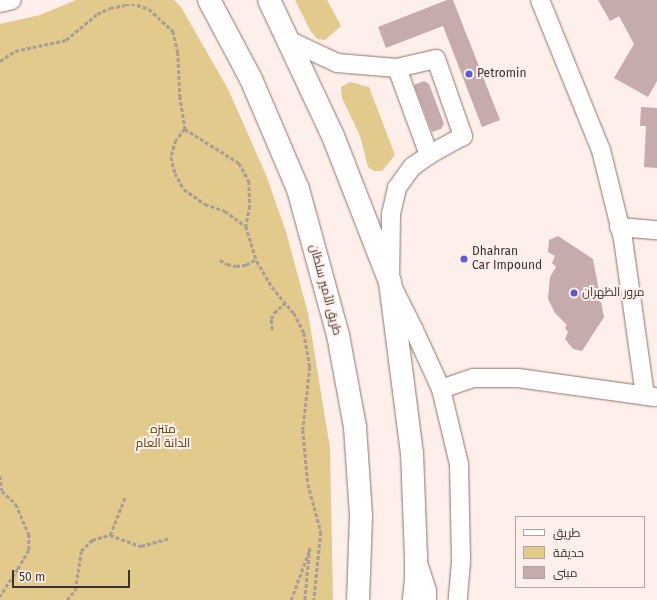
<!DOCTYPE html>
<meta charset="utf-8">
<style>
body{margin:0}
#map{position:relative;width:657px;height:600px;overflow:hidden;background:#ffefea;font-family:"Fira Sans",Cairo,sans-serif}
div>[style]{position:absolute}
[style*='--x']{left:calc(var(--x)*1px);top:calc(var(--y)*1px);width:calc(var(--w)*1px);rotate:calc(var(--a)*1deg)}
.green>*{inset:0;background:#e2c98c}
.building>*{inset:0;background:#c5abac}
.path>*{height:2.5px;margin-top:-1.25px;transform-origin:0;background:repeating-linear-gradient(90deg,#aa9d98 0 4px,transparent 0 6px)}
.roads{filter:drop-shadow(0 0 1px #8b746d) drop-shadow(0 0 1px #8b746d)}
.minor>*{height:18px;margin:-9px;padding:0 9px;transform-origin:9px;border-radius:9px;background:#fff}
.major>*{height:22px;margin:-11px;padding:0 11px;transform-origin:11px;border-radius:11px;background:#fff}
.dots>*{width:11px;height:11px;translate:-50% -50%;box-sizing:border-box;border:2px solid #ffefea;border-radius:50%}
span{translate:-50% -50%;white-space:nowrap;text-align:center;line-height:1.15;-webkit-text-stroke:4px #ffefea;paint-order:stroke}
.poi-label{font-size:12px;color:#3b322e}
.left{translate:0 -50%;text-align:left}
.street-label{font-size:12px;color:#3b322e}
.park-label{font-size:12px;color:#493700}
.legend{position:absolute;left:515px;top:516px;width:130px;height:72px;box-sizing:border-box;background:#ffefea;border:1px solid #b1a39f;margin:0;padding:5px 7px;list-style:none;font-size:12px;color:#3b322e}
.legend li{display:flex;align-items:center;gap:8px;height:20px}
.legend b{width:20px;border:1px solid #b1a39f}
.scale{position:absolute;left:12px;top:570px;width:118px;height:18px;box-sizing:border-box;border:2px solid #3b322e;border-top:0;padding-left:5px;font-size:12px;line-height:14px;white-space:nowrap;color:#3b322e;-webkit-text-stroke:3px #ffefea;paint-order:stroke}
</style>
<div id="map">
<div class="green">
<i style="clip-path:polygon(76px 0,174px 0,181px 7px,228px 89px,266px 175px,286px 232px,308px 313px,330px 448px,333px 600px,0 600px,0 24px,40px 15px)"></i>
<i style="clip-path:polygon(295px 0,327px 0,341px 26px,325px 40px,317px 39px,310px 30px)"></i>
<i style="clip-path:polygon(350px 82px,369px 87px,395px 155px,382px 171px,374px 171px,368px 167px,360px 136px,342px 98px,341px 87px)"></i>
</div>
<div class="building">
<i style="clip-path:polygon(447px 0,453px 0,500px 120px,482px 127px,443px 26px,386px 48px,378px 27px)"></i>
<i style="clip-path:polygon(598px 0,657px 0,657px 81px,648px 97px,614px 78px,634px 44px,619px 16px,610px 21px)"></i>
<i style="clip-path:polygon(424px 81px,429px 84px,444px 124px,441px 129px,432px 132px,414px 85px)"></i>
<i style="clip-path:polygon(641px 107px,657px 108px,657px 168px,644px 167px,646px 126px,640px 126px)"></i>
<i style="clip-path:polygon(558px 236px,593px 259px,604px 317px,582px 351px,573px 349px,565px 339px,568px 332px,565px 328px,567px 325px,555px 313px,548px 299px,550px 277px,556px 267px,552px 263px,555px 256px,548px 252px,549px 240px)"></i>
</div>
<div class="path">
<i style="--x:0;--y:61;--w:18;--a:-34"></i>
<i style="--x:15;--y:51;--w:52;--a:-12.2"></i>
<i style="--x:66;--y:40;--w:40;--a:-40"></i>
<i style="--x:97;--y:14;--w:14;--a:-25"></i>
<i style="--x:110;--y:8;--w:15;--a:-11"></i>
<i style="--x:125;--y:5;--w:12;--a:0"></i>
<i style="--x:137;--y:5;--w:13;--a:18"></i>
<i style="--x:149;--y:9;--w:33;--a:43"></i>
<i style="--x:173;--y:31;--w:22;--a:77"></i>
<i style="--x:178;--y:52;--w:44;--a:87.4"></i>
<i style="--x:180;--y:96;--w:33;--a:81"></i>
<i style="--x:185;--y:129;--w:64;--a:32.2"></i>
<i style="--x:239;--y:163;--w:21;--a:61"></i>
<i style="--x:249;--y:181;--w:25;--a:88"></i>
<i style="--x:250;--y:206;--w:20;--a:101"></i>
<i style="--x:246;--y:226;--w:37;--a:73"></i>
<i style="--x:257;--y:261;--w:30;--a:60"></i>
<i style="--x:272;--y:287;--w:34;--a:50"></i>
<i style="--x:294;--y:313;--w:22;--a:63"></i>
<i style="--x:304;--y:333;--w:35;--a:80"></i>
<i style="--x:310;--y:367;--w:63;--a:96.3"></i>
<i style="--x:303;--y:430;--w:54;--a:84.7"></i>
<i style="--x:308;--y:484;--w:50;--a:74.8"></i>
<i style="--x:321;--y:532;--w:68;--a:95.9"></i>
<i style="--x:185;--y:129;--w:14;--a:129"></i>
<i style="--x:176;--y:140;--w:18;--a:106"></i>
<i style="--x:171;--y:157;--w:16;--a:76"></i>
<i style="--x:175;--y:173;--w:18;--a:61"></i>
<i style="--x:184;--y:189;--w:26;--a:36"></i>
<i style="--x:205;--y:204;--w:21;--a:19"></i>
<i style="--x:225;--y:211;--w:26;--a:36"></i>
<i style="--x:220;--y:260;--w:8;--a:30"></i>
<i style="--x:227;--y:264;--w:9;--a:13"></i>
<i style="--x:236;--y:266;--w:10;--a:-6"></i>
<i style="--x:246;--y:265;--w:12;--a:-31"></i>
<i style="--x:272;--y:330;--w:11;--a:-95"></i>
<i style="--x:271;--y:319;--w:7;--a:-63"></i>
<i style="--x:274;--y:313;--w:15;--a:-42"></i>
<i style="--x:0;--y:476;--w:15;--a:82"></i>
<i style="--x:2;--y:491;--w:19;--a:43"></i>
<i style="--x:16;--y:504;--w:33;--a:67"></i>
<i style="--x:29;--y:534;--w:16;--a:90"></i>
<i style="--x:29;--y:550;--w:22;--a:120"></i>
<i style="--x:18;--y:569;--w:33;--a:123"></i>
<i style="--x:110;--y:535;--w:41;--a:-68.5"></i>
<i style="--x:67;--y:600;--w:13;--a:-51"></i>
<i style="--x:75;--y:590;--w:39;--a:-81"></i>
<i style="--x:81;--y:551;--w:16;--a:-45"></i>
<i style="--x:92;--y:540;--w:19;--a:-16"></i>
<i style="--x:110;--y:535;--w:33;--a:20"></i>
<i style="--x:141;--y:546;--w:30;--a:-15"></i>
<i style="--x:291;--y:600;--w:55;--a:-69.9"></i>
<i style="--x:310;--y:548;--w:52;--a:95.5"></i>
</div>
<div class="roads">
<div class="minor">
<i style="--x:540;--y:0;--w:162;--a:67.9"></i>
<i style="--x:601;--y:150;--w:92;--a:76.1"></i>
<i style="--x:623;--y:239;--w:158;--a:82"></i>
<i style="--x:0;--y:3;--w:12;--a:-14"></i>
<i style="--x:288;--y:40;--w:54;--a:25.1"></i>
<i style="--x:337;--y:63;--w:60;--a:4.8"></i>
<i style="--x:397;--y:68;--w:93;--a:69.8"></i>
<i style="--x:429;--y:155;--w:21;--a:145"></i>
<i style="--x:412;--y:167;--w:26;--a:126"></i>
<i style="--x:397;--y:188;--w:27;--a:103"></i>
<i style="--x:391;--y:214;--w:68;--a:90.8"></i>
<i style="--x:390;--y:282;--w:54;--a:63.4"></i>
<i style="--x:414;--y:330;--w:65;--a:65.4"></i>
<i style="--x:441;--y:389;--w:77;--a:76.5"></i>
<i style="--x:459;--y:464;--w:98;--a:88.8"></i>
<i style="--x:461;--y:562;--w:38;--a:95"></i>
<i style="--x:397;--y:68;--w:40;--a:-13"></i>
<i style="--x:436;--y:59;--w:82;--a:70.7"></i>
<i style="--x:463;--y:136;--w:39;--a:151"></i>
<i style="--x:619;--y:227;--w:38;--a:5"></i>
<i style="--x:441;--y:389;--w:34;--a:-19"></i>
<i style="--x:473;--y:378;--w:45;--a:0"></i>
<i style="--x:518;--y:378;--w:138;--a:7.9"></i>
<i style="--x:419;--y:566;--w:26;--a:72"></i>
<i style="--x:427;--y:591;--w:9;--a:90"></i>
</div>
<div class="major">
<i style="--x:209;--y:0;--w:89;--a:62"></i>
<i style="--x:251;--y:79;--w:120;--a:66.9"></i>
<i style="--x:298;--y:189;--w:151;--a:74.7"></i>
<i style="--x:338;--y:335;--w:94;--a:79.5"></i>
<i style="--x:355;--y:427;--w:89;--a:86.1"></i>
<i style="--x:361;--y:516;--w:84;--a:92"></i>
<i style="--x:269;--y:0;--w:150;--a:64.8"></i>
<i style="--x:333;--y:136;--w:157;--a:68.7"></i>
<i style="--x:390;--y:282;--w:172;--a:82.7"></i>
<i style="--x:412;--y:453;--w:102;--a:87.8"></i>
<i style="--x:416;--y:555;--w:25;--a:90"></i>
<i style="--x:416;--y:580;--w:20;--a:96"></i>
</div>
</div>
<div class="dots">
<i style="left:469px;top:74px;background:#5a5ad2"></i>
<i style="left:464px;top:259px;background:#5a5ad2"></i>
<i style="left:574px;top:293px;background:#5a5ad2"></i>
</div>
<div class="poi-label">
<span class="left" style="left:477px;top:74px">Petromin</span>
<span class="left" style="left:472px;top:259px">Dhahran<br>Car Impound</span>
<span class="left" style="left:582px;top:293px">مرور الظهران</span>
</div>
<div class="street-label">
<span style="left:325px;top:290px;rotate:75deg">طريق الأمير سلطان</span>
</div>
<div class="park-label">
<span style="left:163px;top:437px">متنزه<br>الدانة العام</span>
</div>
<ul class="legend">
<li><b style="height:5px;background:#fff"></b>طريق</li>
<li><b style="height:11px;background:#e2c98c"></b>حديقة</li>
<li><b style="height:11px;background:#c5abac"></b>مبنى</li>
</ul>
<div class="scale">50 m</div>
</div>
